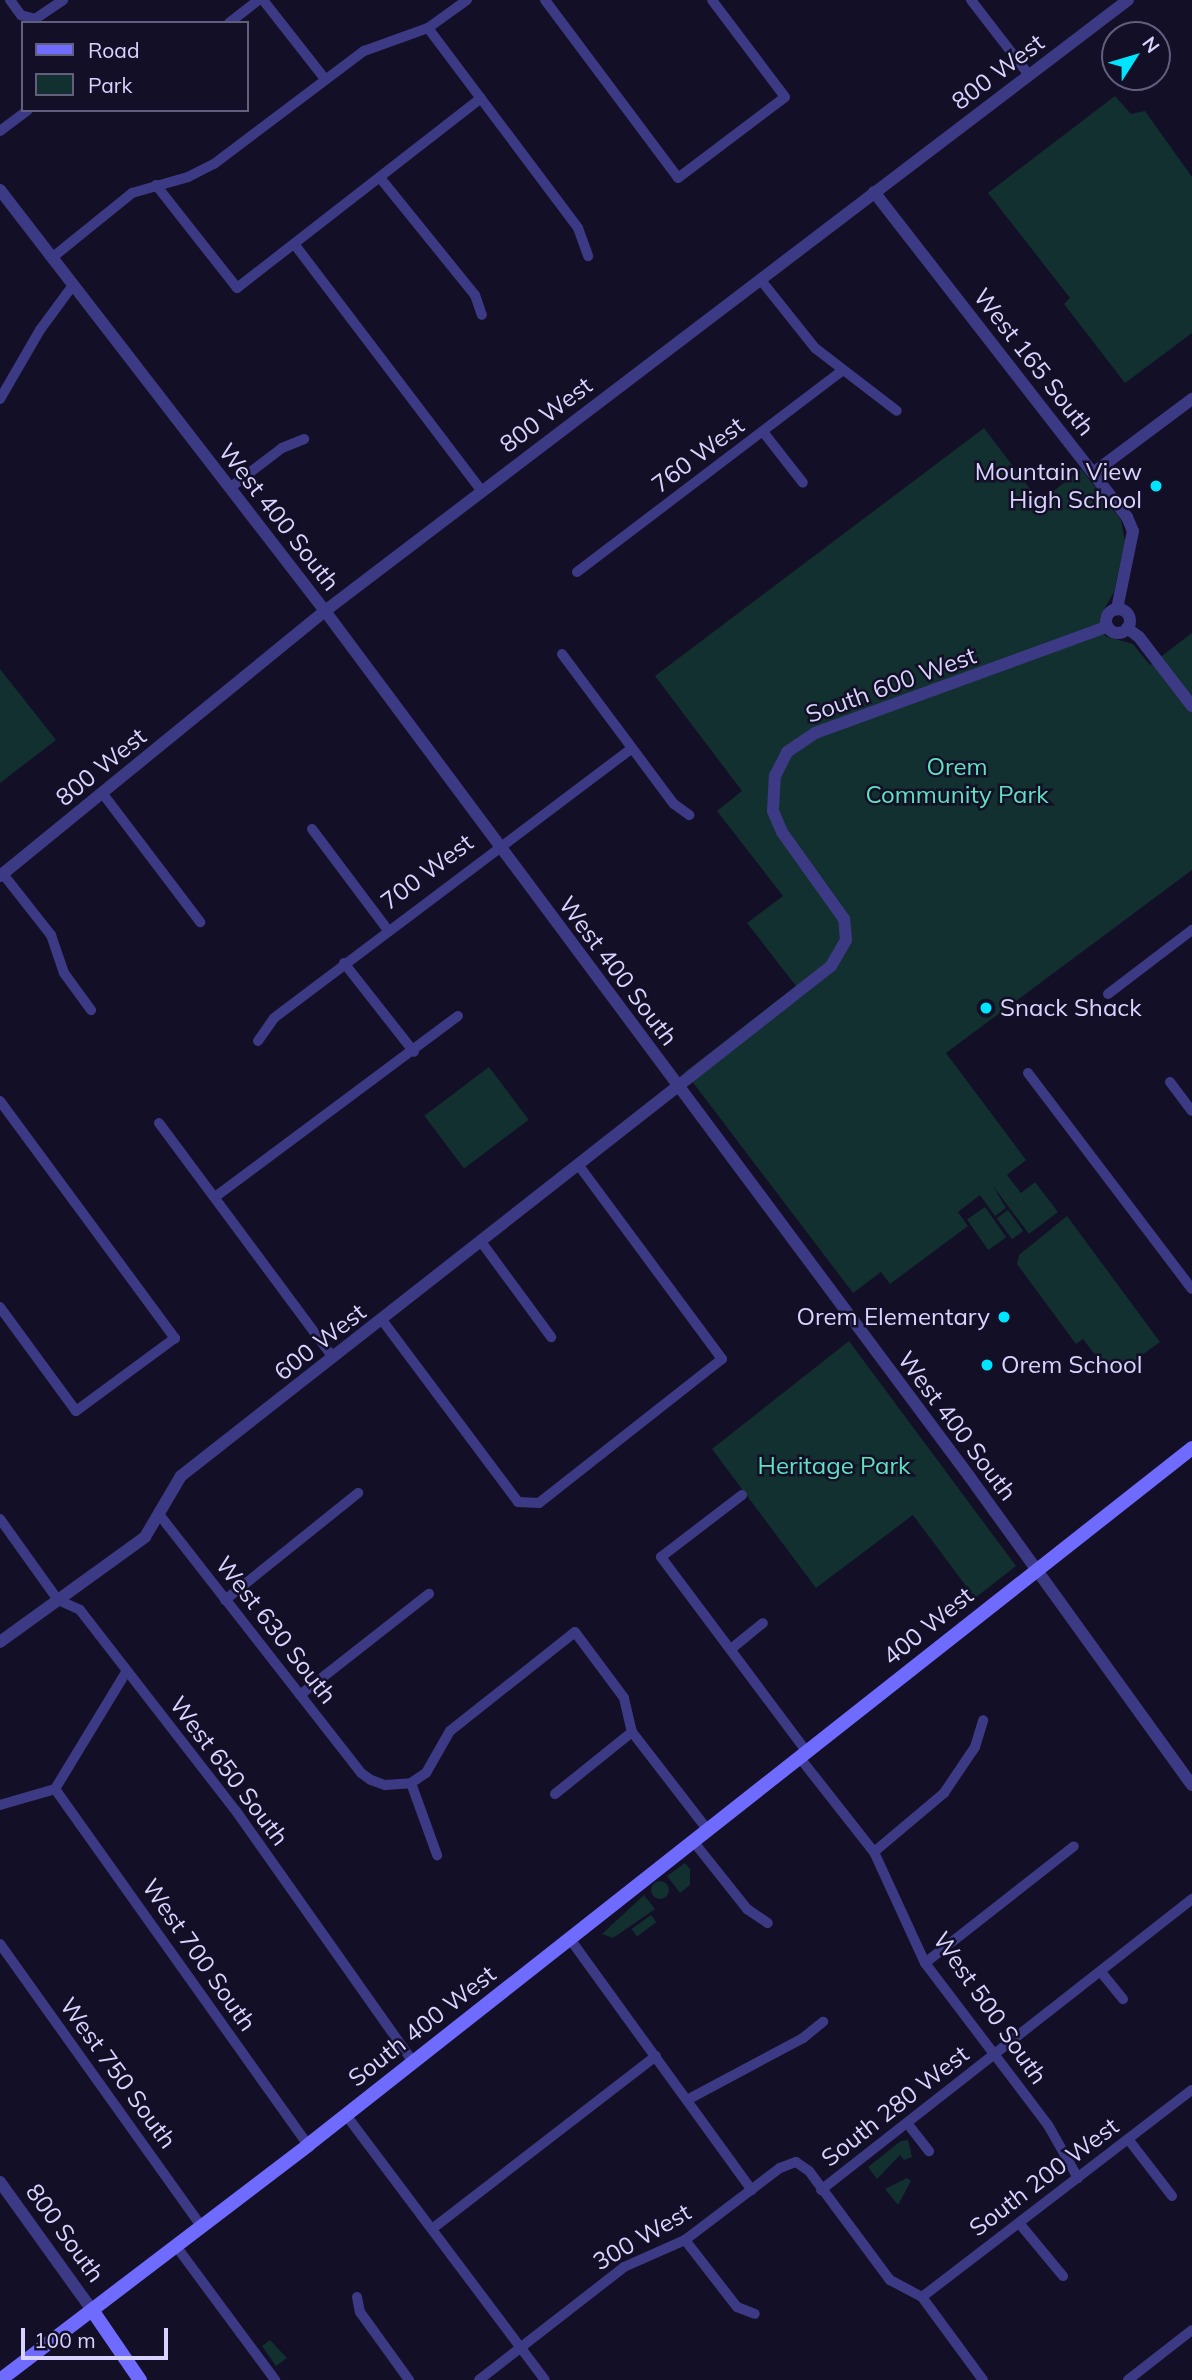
<!DOCTYPE html>
<style>
body{margin:0}
#map{position:relative;width:1192px;height:2380px;overflow:hidden;background:#130f26;font-family:Mulish,sans-serif}
div>[style]{position:absolute}
[style*='--x']{left:calc(var(--x)*1px);top:calc(var(--y)*1px);width:calc(var(--w)*1px);rotate:calc(var(--a)*1deg)}
.green>*{inset:0;background:#12302f;transform-origin:0 0}
.round{border-radius:50%}
.minor>*{height:10px;margin:-5px;padding:0 5px;transform-origin:5px;border-radius:5px;background:#3d3a85}
.tertiary>*{height:12px;margin:-6px;padding:0 6px;transform-origin:6px;border-radius:6px;background:#3d3a85}
.tertiary>.ring{margin:-6px;padding:0;box-sizing:content-box;background:none;border:12px solid #3d3a85;border-radius:50%}
.secondary>*{height:14px;margin:-7px;padding:0 7px;transform-origin:7px;border-radius:7px;background:#6f6bff}
.dots>*{width:19px;height:19px;translate:-50% -50%;box-sizing:border-box;border:4px solid #130f26;border-radius:50%}
span{translate:-50% -50%;white-space:nowrap;text-align:center;line-height:1.15;-webkit-text-stroke:5px #130f26;paint-order:stroke}
.street-label{font-size:24px;color:#d9d4ff}
.poi-label{font-size:24px;color:#d9d4ff}
.right{translate:-100% -50%;text-align:right}
.left{translate:0 -50%;text-align:left}
.park-label{font-size:24px;color:#5fe0c0}
.legend{position:absolute;left:21px;top:21px;width:228px;height:91px;box-sizing:border-box;background:#130f26;border:2px solid #625e7d;margin:0;padding:9px 12px;list-style:none;font-size:21px;color:#d9d4ff}
.legend li{display:flex;align-items:center;gap:14px;height:35px}
.legend b{width:35px;border:2px solid #625e7d}
.north{position:absolute;left:1101px;top:21px;width:70px;height:70px;box-sizing:border-box;background:#130f26;border:2px solid #625e7d;border-radius:50%;rotate:53deg;font-size:19px;font-weight:700;line-height:28px;text-align:center;color:#d9d4ff}
.north::after{content:'';display:block;margin:auto;width:24px;height:32px;background:#00e5ff;clip-path:polygon(50% 0,100% 100%,50% 72%,0 100%)}
.scale{position:absolute;left:21px;top:2328px;width:147px;height:32px;box-sizing:border-box;border:4px solid #d9d4ff;border-top:0;padding-left:9px;font-size:21px;line-height:24px;white-space:nowrap;color:#d9d4ff;-webkit-text-stroke:5px #130f26;paint-order:stroke}
</style>
<div id="map">
<div class="green">
<i style="clip-path:polygon(1115px 96px,1131px 114px,1145px 111px,1192px 177px,1192px 333px,1125px 383px,1064px 304px,1070px 298px,988px 193px)"></i>
<i style="clip-path:polygon(984px 428px,1040px 502px,1081px 469px,1121px 520px,1125px 541px,1114px 592px,1100px 617px,1105px 636px,1133px 644px,1150px 665px,1192px 633px,1192px 870px,946px 1053px,1026px 1160px,1007px 1175px,1021px 1193px,1035px 1182px,1058px 1212px,1029px 1234px,993px 1186px,1006px 1208px,995px 1216px,980px 1195px,958px 1212px,968px 1226px,890px 1284px,881px 1272px,853px 1293px,685px 1072px,796px 986px,747px 923px,783px 896px,717px 811px,742px 791px,655px 676px)"></i>
<i style="clip-path:polygon(0 669px,56px 740px,0 783px)"></i>
<i style="left:489px;top:1067px;width:66px;height:81px;rotate:53deg"></i>
<i style="left:985px;top:1207px;width:37px;height:22px;rotate:55deg"></i>
<i style="left:1008px;top:1210px;width:26px;height:14px;rotate:54deg"></i>
<i style="clip-path:polygon(1067px 1216px,1160px 1342px,1116px 1374px,1108px 1372px,1083px 1339px,1076px 1344px,1017px 1264px,1019px 1255px)"></i>
<i style="clip-path:polygon(849px 1341px,1016px 1566px,975px 1598px,913px 1515px,816px 1588px,712px 1449px)"></i>
<i style="clip-path:polygon(685px 1863px,690px 1869px,690px 1885px,680px 1893px,667px 1876px)"></i>
<i class="round" style="left:651px;top:1881px;width:18px;height:18px"></i>
<i style="clip-path:polygon(644px 1895px,655px 1909px,613px 1938px,602px 1934px)"></i>
<i style="left:651px;top:1915px;width:9px;height:24px;rotate:54deg"></i>
<i style="clip-path:polygon(908px 2140px,912px 2157px,904px 2160px,900px 2155px,877px 2179px,868px 2167px,901px 2141px)"></i>
<i style="clip-path:polygon(907px 2178px,911px 2181px,898px 2205px,885px 2189px)"></i>
<i style="clip-path:polygon(270px 2340px,287px 2358px,276px 2366px,262px 2346px)"></i>
</div>
<div class="minor">
<i style="--x:10;--y:0;--w:19;--a:54"></i>
<i style="--x:21;--y:15;--w:15;--a:16"></i>
<i style="--x:35;--y:19;--w:34;--a:-34"></i>
<i style="--x:263;--y:0;--w:100;--a:51.9"></i>
<i style="--x:545;--y:0;--w:222;--a:53.2"></i>
<i style="--x:678;--y:178;--w:134;--a:-37.1"></i>
<i style="--x:785;--y:97;--w:121;--a:-127"></i>
<i style="--x:971;--y:0;--w:95;--a:52.3"></i>
<i style="--x:229;--y:23;--w:37;--a:-38"></i>
<i style="--x:428;--y:28;--w:250;--a:53.1"></i>
<i style="--x:578;--y:228;--w:30;--a:70"></i>
<i style="--x:0;--y:131;--w:35;--a:-37"></i>
<i style="--x:381;--y:179;--w:149;--a:51"></i>
<i style="--x:475;--y:295;--w:21;--a:71"></i>
<i style="--x:156;--y:185;--w:131;--a:51.8"></i>
<i style="--x:237;--y:288;--w:309;--a:-37.9"></i>
<i style="--x:295;--y:245;--w:309;--a:52.8"></i>
<i style="--x:53;--y:257;--w:102;--a:-39"></i>
<i style="--x:132;--y:193;--w:58;--a:-15.9"></i>
<i style="--x:188;--y:177;--w:29;--a:-27"></i>
<i style="--x:214;--y:164;--w:188;--a:-37"></i>
<i style="--x:364;--y:51;--w:68;--a:-19.8"></i>
<i style="--x:428;--y:28;--w:48;--a:-35.7"></i>
<i style="--x:760;--y:279;--w:88;--a:51.4"></i>
<i style="--x:815;--y:348;--w:103;--a:37.5"></i>
<i style="--x:0;--y:399;--w:80;--a:-59.9"></i>
<i style="--x:40;--y:330;--w:56;--a:-53.7"></i>
<i style="--x:764;--y:433;--w:63;--a:52"></i>
<i style="--x:231;--y:487;--w:64;--a:-37.4"></i>
<i style="--x:282;--y:448;--w:24;--a:-22"></i>
<i style="--x:577;--y:572;--w:334;--a:-37.2"></i>
<i style="--x:562;--y:654;--w:187;--a:53.3"></i>
<i style="--x:674;--y:804;--w:19;--a:36"></i>
<i style="--x:103;--y:794;--w:161;--a:52.8"></i>
<i style="--x:312;--y:829;--w:125;--a:53.1"></i>
<i style="--x:3;--y:874;--w:78;--a:51.8"></i>
<i style="--x:51;--y:935;--w:40;--a:71.1"></i>
<i style="--x:64;--y:973;--w:46;--a:53.9"></i>
<i style="--x:344;--y:963;--w:113;--a:51.8"></i>
<i style="--x:1108;--y:994;--w:106;--a:-37.3"></i>
<i style="--x:258;--y:1041;--w:28;--a:-55"></i>
<i style="--x:274;--y:1018;--w:448;--a:-37"></i>
<i style="--x:1028;--y:1073;--w:271;--a:52.8"></i>
<i style="--x:1170;--y:1082;--w:36;--a:53"></i>
<i style="--x:0;--y:1101;--w:295;--a:53.6"></i>
<i style="--x:175;--y:1338;--w:123;--a:143.6"></i>
<i style="--x:76;--y:1411;--w:129;--a:-126.2"></i>
<i style="--x:159;--y:1123;--w:292;--a:53.4"></i>
<i style="--x:215;--y:1197;--w:303;--a:-36.7"></i>
<i style="--x:482;--y:1243;--w:117;--a:53.7"></i>
<i style="--x:382;--y:1320;--w:227;--a:53.2"></i>
<i style="--x:518;--y:1502;--w:21;--a:3"></i>
<i style="--x:539;--y:1503;--w:233;--a:-38.2"></i>
<i style="--x:722;--y:1359;--w:239;--a:-126.5"></i>
<i style="--x:742;--y:1495;--w:102;--a:142.6"></i>
<i style="--x:661;--y:1557;--w:244;--a:53.2"></i>
<i style="--x:158;--y:1513;--w:330;--a:52"></i>
<i style="--x:361;--y:1773;--w:12;--a:35"></i>
<i style="--x:371;--y:1780;--w:15;--a:20"></i>
<i style="--x:385;--y:1785;--w:26;--a:-4"></i>
<i style="--x:411;--y:1783;--w:18;--a:-34"></i>
<i style="--x:426;--y:1773;--w:48;--a:-60.3"></i>
<i style="--x:450;--y:1731;--w:159;--a:-38.4"></i>
<i style="--x:575;--y:1632;--w:82;--a:53.4"></i>
<i style="--x:624;--y:1698;--w:35;--a:77"></i>
<i style="--x:632;--y:1732;--w:123;--a:52.3"></i>
<i style="--x:0;--y:1519;--w:100;--a:54.4"></i>
<i style="--x:58;--y:1600;--w:24;--a:24"></i>
<i style="--x:80;--y:1610;--w:254;--a:52.2"></i>
<i style="--x:236;--y:1811;--w:307;--a:54.8"></i>
<i style="--x:225;--y:1600;--w:171;--a:-38.8"></i>
<i style="--x:731;--y:1649;--w:41;--a:-39.1"></i>
<i style="--x:300;--y:1695;--w:164;--a:-38.1"></i>
<i style="--x:800;--y:1758;--w:120;--a:51.8"></i>
<i style="--x:874;--y:1852;--w:122;--a:65.3"></i>
<i style="--x:925;--y:1963;--w:203;--a:52.8"></i>
<i style="--x:1048;--y:2125;--w:61;--a:60.5"></i>
<i style="--x:411;--y:1783;--w:77;--a:70.1"></i>
<i style="--x:55;--y:1789;--w:437;--a:54.6"></i>
<i style="--x:555;--y:1794;--w:99;--a:-38.8"></i>
<i style="--x:0;--y:1805;--w:57;--a:-16.2"></i>
<i style="--x:55;--y:1789;--w:137;--a:-58.7"></i>
<i style="--x:693;--y:1841;--w:87;--a:51.5"></i>
<i style="--x:747;--y:1909;--w:25;--a:34"></i>
<i style="--x:874;--y:1852;--w:92;--a:-40.1"></i>
<i style="--x:944;--y:1793;--w:55;--a:-56"></i>
<i style="--x:975;--y:1747;--w:28;--a:-73"></i>
<i style="--x:570;--y:1939;--w:310;--a:54.1"></i>
<i style="--x:0;--y:1944;--w:346;--a:54.5"></i>
<i style="--x:925;--y:1963;--w:189;--a:-38.1"></i>
<i style="--x:1101;--y:1972;--w:35;--a:51"></i>
<i style="--x:687;--y:2100;--w:132;--a:-28.1"></i>
<i style="--x:803;--y:2038;--w:26;--a:-39"></i>
<i style="--x:346;--y:2115;--w:331;--a:53.1"></i>
<i style="--x:907;--y:2123;--w:36;--a:52"></i>
<i style="--x:1128;--y:2139;--w:72;--a:52.3"></i>
<i style="--x:821;--y:2190;--w:472;--a:-38.1"></i>
<i style="--x:1019;--y:2223;--w:69;--a:50.3"></i>
<i style="--x:432;--y:2229;--w:283;--a:-37.7"></i>
<i style="--x:685;--y:2240;--w:85;--a:52.2"></i>
<i style="--x:737;--y:2307;--w:19;--a:21"></i>
<i style="--x:176;--y:2246;--w:167;--a:53.5"></i>
<i style="--x:357;--y:2297;--w:15;--a:79"></i>
<i style="--x:360;--y:2312;--w:84;--a:54.2"></i>
<i style="--x:922;--y:2297;--w:340;--a:-37.5"></i>
<i style="--x:479;--y:2380;--w:184;--a:-37.9"></i>
<i style="--x:624;--y:2267;--w:67;--a:-23.9"></i>
<i style="--x:685;--y:2240;--w:119;--a:-37.2"></i>
<i style="--x:780;--y:2168;--w:17;--a:-21"></i>
<i style="--x:796;--y:2162;--w:16;--a:35"></i>
<i style="--x:809;--y:2171;--w:136;--a:53.4"></i>
<i style="--x:890;--y:2280;--w:36;--a:28"></i>
<i style="--x:922;--y:2297;--w:103;--a:53.7"></i>
<i style="--x:1128;--y:2380;--w:81;--a:-38"></i>
</div>
<div class="tertiary">
<i style="--x:0;--y:190;--w:532;--a:52.33"></i>
<i style="--x:325;--y:611;--w:1078;--a:53.33"></i>
<i style="--x:969;--y:1476;--w:381;--a:54.2"></i>
<i style="--x:874;--y:192;--w:412;--a:52.1"></i>
<i style="--x:1127;--y:517;--w:15;--a:67"></i>
<i style="--x:1133;--y:531;--w:80;--a:101.6"></i>
<i style="--x:1093;--y:473;--w:124;--a:-36.8"></i>
<i class="ring" style="left:1106px;top:609px;width:12px;height:12px"></i>
<i style="--x:1127;--y:628;--w:15;--a:37"></i>
<i style="--x:1139;--y:637;--w:87;--a:52.5"></i>
<i style="--x:0;--y:876;--w:419;--a:-39.2"></i>
<i style="--x:325;--y:611;--w:1009;--a:-37.27"></i>
<i style="--x:0;--y:1642;--w:179;--a:-35.9"></i>
<i style="--x:145;--y:1537;--w:71;--a:-59.5"></i>
<i style="--x:181;--y:1476;--w:826;--a:-38.12"></i>
<i style="--x:831;--y:966;--w:30;--a:-60"></i>
<i style="--x:846;--y:940;--w:21;--a:-95"></i>
<i style="--x:844;--y:919;--w:107;--a:-125.5"></i>
<i style="--x:782;--y:832;--w:23;--a:-113"></i>
<i style="--x:773;--y:811;--w:35;--a:-87"></i>
<i style="--x:775;--y:776;--w:27;--a:-63"></i>
<i style="--x:787;--y:752;--w:34;--a:-34"></i>
<i style="--x:815;--y:733;--w:311;--a:-20"></i>
<i style="--x:0;--y:2182;--w:158;--a:54.3"></i>
</div>
<div class="secondary">
<i style="--x:92;--y:2310;--w:85;--a:55.6"></i>
<i style="--x:0;--y:2380;--w:387;--a:-37.3"></i>
<i style="--x:308;--y:2145;--w:1126;--a:-38.25"></i>
</div>
<div class="dots">
<i style="left:1156px;top:486px;background:#00e5ff"></i>
<i style="left:986px;top:1008px;background:#00e5ff"></i>
<i style="left:1004px;top:1317px;background:#00e5ff"></i>
<i style="left:987px;top:1365px;background:#00e5ff"></i>
</div>
<div class="street-label">
<span style="left:998px;top:72px;rotate:-37deg">800 West</span>
<span style="left:1034px;top:362px;rotate:52deg">West 165 South</span>
<span style="left:546px;top:415px;rotate:-37deg">800 West</span>
<span style="left:698px;top:455px;rotate:-37deg">760 West</span>
<span style="left:279px;top:517px;rotate:52deg">West 400 South</span>
<span style="left:891px;top:685px;rotate:-20deg">South 600 West</span>
<span style="left:101px;top:767px;rotate:-39deg">800 West</span>
<span style="left:427px;top:872px;rotate:-37deg">700 West</span>
<span style="left:618px;top:971px;rotate:53deg">West 400 South</span>
<span style="left:320px;top:1342px;rotate:-38deg">600 West</span>
<span style="left:957px;top:1426px;rotate:53deg">West 400 South</span>
<span style="left:928px;top:1626px;rotate:-39deg">400 West</span>
<span style="left:276px;top:1630px;rotate:52deg">West 630 South</span>
<span style="left:229px;top:1771px;rotate:53deg">West 650 South</span>
<span style="left:199px;top:1955px;rotate:55deg">West 700 South</span>
<span style="left:990px;top:2008px;rotate:55deg">West 500 South</span>
<span style="left:422px;top:2026px;rotate:-38deg">South 400 West</span>
<span style="left:118px;top:2073px;rotate:54deg">West 750 South</span>
<span style="left:895px;top:2106px;rotate:-38deg">South 280 West</span>
<span style="left:1044px;top:2177px;rotate:-37deg">South 200 West</span>
<span style="left:65px;top:2233px;rotate:54deg">800 South</span>
<span style="left:642px;top:2237px;rotate:-30deg">300 West</span>
</div>
<div class="poi-label">
<span class="right" style="left:1142px;top:486px">Mountain View<br>High School</span>
<span class="left" style="left:1000px;top:1008px">Snack Shack</span>
<span class="right" style="left:990px;top:1317px">Orem Elementary</span>
<span class="left" style="left:1001px;top:1365px">Orem School</span>
</div>
<div class="park-label">
<span style="left:957px;top:781px">Orem<br>Community Park</span>
<span style="left:834px;top:1466px">Heritage Park</span>
</div>
<ul class="legend">
<li><b style="height:9px;background:#6f6bff"></b>Road</li>
<li><b style="height:19px;background:#12302f"></b>Park</li>
</ul>
<div class="north">N</div>
<div class="scale">100 m</div>
</div>
